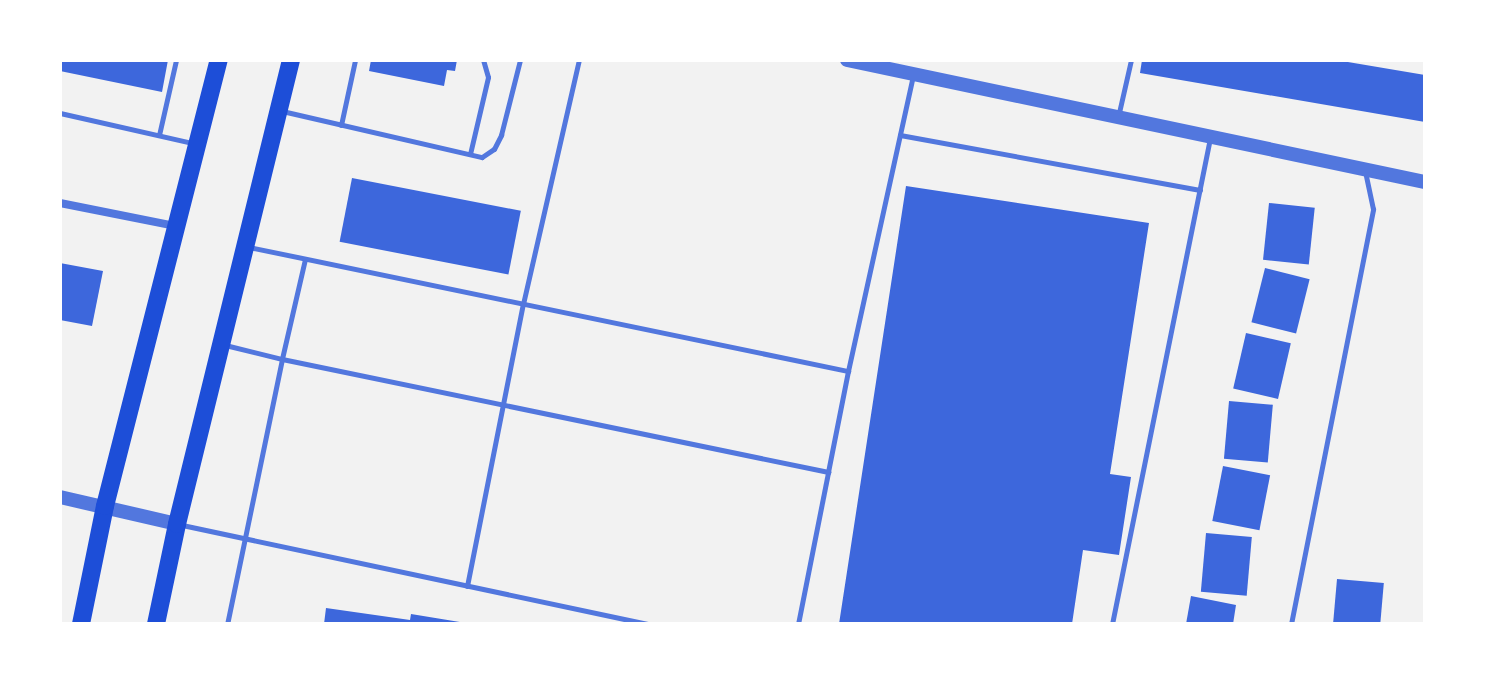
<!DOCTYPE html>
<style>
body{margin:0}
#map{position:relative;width:1485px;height:684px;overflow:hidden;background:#f2f2f2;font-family:"DM Sans",sans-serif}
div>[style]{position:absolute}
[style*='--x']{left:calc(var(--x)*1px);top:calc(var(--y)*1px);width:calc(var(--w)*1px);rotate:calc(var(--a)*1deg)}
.building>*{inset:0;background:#3d67dc;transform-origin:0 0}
.service>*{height:5px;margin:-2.5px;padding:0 2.5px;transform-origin:2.5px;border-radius:2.5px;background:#5277de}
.minor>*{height:8px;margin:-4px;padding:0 4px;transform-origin:4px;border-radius:4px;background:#5277de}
.tertiary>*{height:14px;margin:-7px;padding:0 7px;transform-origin:7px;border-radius:7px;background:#5277de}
.primary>*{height:18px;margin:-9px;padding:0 9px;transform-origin:9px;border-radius:9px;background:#1d4ed8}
span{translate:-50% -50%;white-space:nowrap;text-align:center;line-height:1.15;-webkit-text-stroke:6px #fff;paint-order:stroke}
.frame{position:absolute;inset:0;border:62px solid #fff;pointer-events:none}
</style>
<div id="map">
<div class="building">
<i style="clip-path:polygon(60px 60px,168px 60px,162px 92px,60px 71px)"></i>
<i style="clip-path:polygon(371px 60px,457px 60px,455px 71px,447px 70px,444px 86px,369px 71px)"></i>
<i style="clip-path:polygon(1142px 60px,1336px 60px,1425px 75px,1425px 122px,1140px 73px)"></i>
<i style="left:352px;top:178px;width:172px;height:65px;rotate:11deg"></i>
<i style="clip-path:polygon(906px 186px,1149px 223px,1110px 474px,1131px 477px,1119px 555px,1083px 550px,1072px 624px,839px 624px)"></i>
<i style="left:1269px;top:203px;width:46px;height:57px;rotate:6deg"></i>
<i style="clip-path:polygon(60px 263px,103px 271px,92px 326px,60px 320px)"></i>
<i style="left:1265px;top:268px;width:46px;height:56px;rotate:14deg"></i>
<i style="left:1246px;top:333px;width:46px;height:57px;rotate:13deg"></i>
<i style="left:1229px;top:401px;width:44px;height:58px;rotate:5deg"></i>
<i style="left:1223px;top:466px;width:48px;height:56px;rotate:11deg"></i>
<i style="left:1206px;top:533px;width:46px;height:59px;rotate:5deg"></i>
<i style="left:1337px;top:579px;width:47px;height:45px;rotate:5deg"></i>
<i style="clip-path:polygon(1191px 596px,1236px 605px,1233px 624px,1186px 624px)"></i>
<i style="clip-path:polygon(326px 608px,410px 620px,411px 614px,472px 624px,324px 624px)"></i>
</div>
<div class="service">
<i style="--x:282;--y:111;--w:205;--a:13"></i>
<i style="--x:482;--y:157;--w:14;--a:-34"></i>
<i style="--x:494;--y:149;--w:16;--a:-63"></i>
<i style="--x:501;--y:135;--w:77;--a:-75.8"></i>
<i style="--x:60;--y:113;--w:135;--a:12.8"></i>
<i style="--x:1118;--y:117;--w:58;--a:-77.2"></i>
<i style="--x:341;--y:125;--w:66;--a:-77.8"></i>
<i style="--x:159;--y:135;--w:77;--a:-77.2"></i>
<i style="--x:900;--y:135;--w:305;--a:10.4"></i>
<i style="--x:470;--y:154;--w:79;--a:-76.8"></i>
<i style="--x:488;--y:77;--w:18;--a:-106"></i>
<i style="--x:249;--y:247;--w:612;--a:11.7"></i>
<i style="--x:848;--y:371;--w:302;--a:-77.6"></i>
<i style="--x:305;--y:259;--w:103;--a:103"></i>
<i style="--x:282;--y:359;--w:558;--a:11.69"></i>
<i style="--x:828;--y:472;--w:103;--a:-78.8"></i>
<i style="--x:225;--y:345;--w:59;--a:13.8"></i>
<i style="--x:282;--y:359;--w:271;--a:101.7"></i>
<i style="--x:182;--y:525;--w:476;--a:12"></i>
<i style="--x:467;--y:586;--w:288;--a:-78.8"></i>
<i style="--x:523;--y:304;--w:250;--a:-77.1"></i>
<i style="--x:798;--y:624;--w:155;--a:-78.8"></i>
<i style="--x:1112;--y:624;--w:496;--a:-78.6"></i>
<i style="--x:1291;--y:624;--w:423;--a:-78.8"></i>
<i style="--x:1373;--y:209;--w:39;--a:-102"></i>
</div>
<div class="minor">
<i style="--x:60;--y:203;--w:117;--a:11.3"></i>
</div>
<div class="tertiary">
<i style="--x:847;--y:60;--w:591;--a:11.92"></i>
<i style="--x:60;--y:497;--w:120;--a:13"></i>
</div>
<div class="primary">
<i style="--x:81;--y:624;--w:120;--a:-78.5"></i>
<i style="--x:105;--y:506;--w:460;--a:-75.7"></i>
<i style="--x:156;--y:624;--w:102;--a:-78.1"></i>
<i style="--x:177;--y:524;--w:478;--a:-76.2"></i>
</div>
<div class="frame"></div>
</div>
